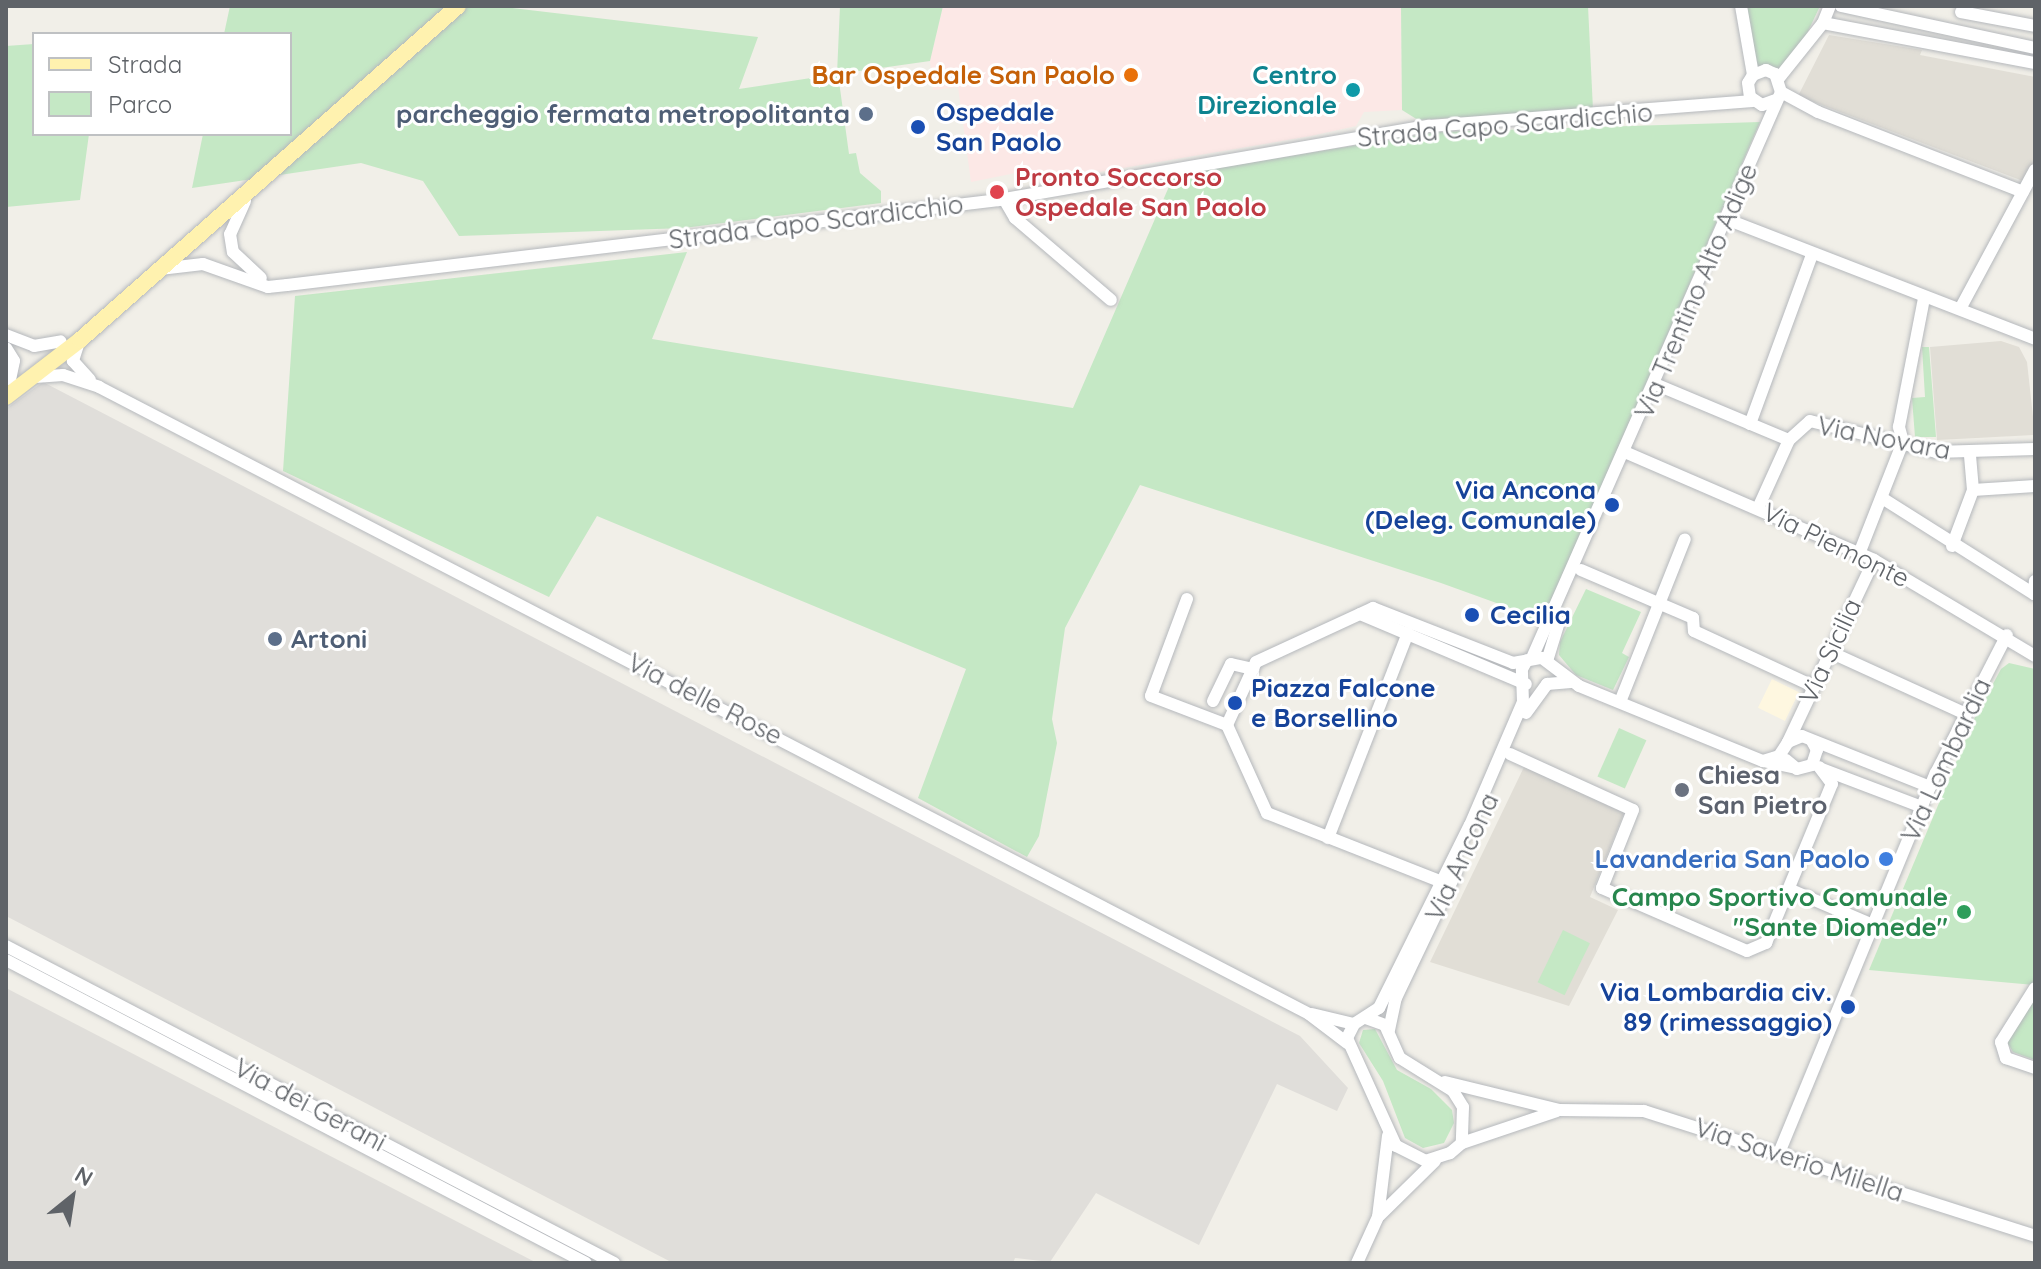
<!DOCTYPE html>
<style>
body{margin:0}
#map{position:relative;width:2041px;height:1269px;overflow:hidden;background:#f1efe8;font-family:Quicksand,sans-serif}
div>[style]{position:absolute}
[style*='--x']{left:calc(var(--x)*1px);top:calc(var(--y)*1px);width:calc(var(--w)*1px);rotate:calc(var(--a)*1deg)}
.commercial>*{inset:0;background:#fef7e0;transform-origin:0 0}
.industrial>*{inset:0;background:#e0deda}
.education>*{inset:0;background:#e1ded6}
.medical>*{inset:0;background:#fce8e6}
.green>*{inset:0;background:#c5e8c5;transform-origin:0 0}
.roads{filter:drop-shadow(0 0 2px #b5b8bc) drop-shadow(0 0 2px #b5b8bc)}
.minor>*{height:12px;margin:-6px;padding:0 6px;transform-origin:6px;border-radius:6px;background:#fff}
.major>*{height:16px;margin:-8px;padding:0 8px;transform-origin:8px;border-radius:8px;background:#fff2af}
.dots>*{width:22px;height:22px;translate:-50% -50%;box-sizing:border-box;border:4px solid #fff;border-radius:50%}
span{translate:-50% -50%;white-space:nowrap;text-align:center;line-height:1.15;-webkit-text-stroke:6px #fff;paint-order:stroke}
.food-label{font-size:26px;color:#c56008;font-weight:700}
.right{translate:-100% -50%;text-align:right}
.culture-label{font-size:26px;color:#0d838f;font-weight:700}
.transit-label{font-size:26px;color:#164399;font-weight:700}
.left{translate:0 -50%;text-align:left}
.service-label{font-size:26px;color:#4e5e75;font-weight:700}
.street-label{font-size:26px;color:#5f6368}
.health-label{font-size:26px;color:#be3a42;font-weight:700}
.worship-label{font-size:26px;color:#5b616d;font-weight:700}
.shop-label{font-size:26px;color:#366cbe;font-weight:700}
.leisure-label{font-size:26px;color:#27864d;font-weight:700}
.frame{position:absolute;inset:0;border:8px solid #5f6368;pointer-events:none}
.legend{position:absolute;left:32px;top:32px;width:260px;height:104px;box-sizing:border-box;background:#fff;border:2px solid #bfc1c3;margin:0;padding:10px 14px;list-style:none;font-size:24px;color:#5f6368}
.legend li{display:flex;align-items:center;gap:16px;height:40px}
.legend b{width:40px;border:2px solid #bfc1c3}
.north{position:absolute;left:32px;top:1157px;width:80px;height:80px;-webkit-text-stroke:6px #fff;paint-order:stroke;rotate:30deg;font-size:22px;font-weight:700;line-height:32px;text-align:center;color:#5f6368}
.north::after{content:'';display:block;margin:auto;width:28px;height:36px;background:#5f6368;clip-path:polygon(50% 0,100% 100%,50% 72%,0 100%)}
</style>
<div id="map">
<div class="commercial">
<i style="left:1772px;top:679px;width:30px;height:32px;rotate:26deg"></i>
</div>
<div class="industrial">
<i style="clip-path:polygon(43px 382px,1300px 1036px,1348px 1088px,1337px 1111px,1277px 1084px,1199px 1245px,1096px 1193px,1050px 1262px,1015px 1258px,1013px 1263px,673px 1263px,6px 916px,6px 409px)"></i>
<i style="clip-path:polygon(6px 988px,537px 1263px,6px 1263px)"></i>
</div>
<div class="education">
<i style="clip-path:polygon(1829px 35px,1922px 50px,1920px 55px,2035px 77px,2035px 159px,2023px 181px,1798px 96px)"></i>
<i style="clip-path:polygon(2001px 341px,2019px 347px,2027px 362px,2035px 435px,1937px 440px,1930px 347px)"></i>
<i style="clip-path:polygon(1524px 767px,1624px 813px,1590px 897px,1618px 910px,1569px 1006px,1430px 962px)"></i>
</div>
<div class="medical">
<i style="clip-path:polygon(943px 6px,1401px 6px,1402px 110px,1364px 112px,1356px 126px,1311px 136px,1035px 183px,1020px 172px,971px 182px,958px 87px,933px 90px,930px 61px)"></i>
</div>
<div class="green">
<i style="clip-path:polygon(230px 6px,495px 6px,758px 37px,739px 89px,837px 74px,840px 6px,943px 6px,930px 61px,838px 74px,849px 154px,856px 153px,860px 173px,881px 191px,881px 203px,684px 228px,459px 236px,423px 181px,361px 163px,192px 188px,203px 134px,290px 134px,290px 34px,224px 34px)"></i>
<i style="clip-path:polygon(1401px 6px,1588px 6px,1593px 110px,1418px 120px,1402px 110px)"></i>
<i style="clip-path:polygon(1746px 6px,1820px 6px,1803px 42px,1779px 71px,1766px 65px,1755px 68px)"></i>
<i style="clip-path:polygon(34px 44px,34px 134px,89px 134px,80px 200px,6px 207px,6px 46px)"></i>
<i style="clip-path:polygon(1760px 122px,1540px 627px,1511px 616px,1513px 609px,1441px 583px,1140px 485px,1065px 628px,1052px 719px,1057px 743px,1039px 836px,1027px 857px,918px 798px,966px 669px,597px 516px,549px 597px,283px 471px,295px 296px,687px 252px,652px 339px,1073px 408px,1174px 175px,1437px 132px)"></i>
<i style="clip-path:polygon(1922px 347px,1929px 347px,1936px 437px,1915px 437px,1912px 398px,1925px 397px)"></i>
<i style="clip-path:polygon(1586px 589px,1641px 612px,1622px 653px,1629px 657px,1613px 690px,1576px 675px,1559px 655px,1560px 642px)"></i>
<i style="clip-path:polygon(2009px 663px,2035px 669px,2035px 985px,1869px 970px,1975px 717px,2001px 669px)"></i>
<i style="left:1619px;top:728px;width:30px;height:53px;rotate:24deg"></i>
<i style="left:1563px;top:930px;width:30px;height:58px;rotate:26deg"></i>
<i style="clip-path:polygon(2035px 997px,2035px 1060px,2013px 1052px,2007px 1042px)"></i>
<i style="clip-path:polygon(1375px 1029px,1397px 1070px,1431px 1089px,1452px 1110px,1454px 1123px,1444px 1143px,1423px 1148px,1405px 1138px,1383px 1081px,1359px 1043px,1363px 1030px)"></i>
</div>
<div class="roads">
<div class="minor">
<i style="--x:1741;--y:6;--w:70;--a:80.1"></i>
<i style="--x:1841;--y:6;--w:198;--a:12.2"></i>
<i style="--x:1961;--y:12;--w:75;--a:10.7"></i>
<i style="--x:1823;--y:23;--w:216;--a:10.7"></i>
<i style="--x:1779;--y:78;--w:70;--a:-51.3"></i>
<i style="--x:1823;--y:23;--w:18;--a:-68"></i>
<i style="--x:1781;--y:92;--w:42;--a:28.4"></i>
<i style="--x:1818;--y:112;--w:220;--a:21.3"></i>
<i style="--x:1004;--y:199;--w:22;--a:60"></i>
<i style="--x:1015;--y:218;--w:126;--a:40.5"></i>
<i style="--x:245;--y:201;--w:36;--a:114"></i>
<i style="--x:230;--y:234;--w:18;--a:81"></i>
<i style="--x:233;--y:252;--w:38;--a:43"></i>
<i style="--x:1726;--y:219;--w:331;--a:21.2"></i>
<i style="--x:160;--y:269;--w:43;--a:-6.6"></i>
<i style="--x:203;--y:264;--w:69;--a:19.5"></i>
<i style="--x:268;--y:287;--w:19;--a:-6"></i>
<i style="--x:287;--y:285;--w:717;--a:-6.81"></i>
<i style="--x:999;--y:200;--w:436;--a:-9.8"></i>
<i style="--x:1429;--y:126;--w:325;--a:-4.4"></i>
<i style="--x:1960;--y:309;--w:158;--a:-61.7"></i>
<i style="--x:6;--y:335;--w:30;--a:21"></i>
<i style="--x:34;--y:346;--w:27;--a:-10"></i>
<i style="--x:79;--y:342;--w:20;--a:108"></i>
<i style="--x:73;--y:361;--w:25;--a:48"></i>
<i style="--x:6;--y:348;--w:15;--a:58"></i>
<i style="--x:14;--y:361;--w:19;--a:102"></i>
<i style="--x:35;--y:377;--w:28;--a:-4"></i>
<i style="--x:63;--y:375;--w:38;--a:18"></i>
<i style="--x:99;--y:387;--w:1363;--a:27.39"></i>
<i style="--x:1309;--y:1014;--w:48;--a:37.3"></i>
<i style="--x:1655;--y:384;--w:145;--a:22.7"></i>
<i style="--x:1750;--y:424;--w:180;--a:-69.9"></i>
<i style="--x:1627;--y:453;--w:269;--a:23.4"></i>
<i style="--x:1874;--y:560;--w:187;--a:30.8"></i>
<i style="--x:1973;--y:490;--w:62;--a:-3.7"></i>
<i style="--x:1882;--y:498;--w:180;--a:32.3"></i>
<i style="--x:2034;--y:594;--w:13;--a:-86"></i>
<i style="--x:1759;--y:506;--w:72;--a:-65.6"></i>
<i style="--x:1789;--y:440;--w:28;--a:-42"></i>
<i style="--x:1810;--y:421;--w:130;--a:13.8"></i>
<i style="--x:1936;--y:452;--w:99;--a:-1.7"></i>
<i style="--x:1952;--y:546;--w:60;--a:-69.4"></i>
<i style="--x:1973;--y:490;--w:36;--a:-95"></i>
<i style="--x:1859;--y:554;--w:120;--a:-68.6"></i>
<i style="--x:1903;--y:442;--w:16;--a:-105"></i>
<i style="--x:1899;--y:427;--w:131;--a:-79"></i>
<i style="--x:1581;--y:570;--w:122;--a:23.2"></i>
<i style="--x:1693;--y:618;--w:13;--a:86"></i>
<i style="--x:1694;--y:631;--w:131;--a:24.8"></i>
<i style="--x:1187;--y:599;--w:103;--a:110.4"></i>
<i style="--x:1151;--y:696;--w:81;--a:20.9"></i>
<i style="--x:1227;--y:725;--w:97;--a:65.6"></i>
<i style="--x:1267;--y:813;--w:188;--a:21.5"></i>
<i style="--x:1360;--y:614;--w:180;--a:22.9"></i>
<i style="--x:1830;--y:652;--w:147;--a:24.5"></i>
<i style="--x:1532;--y:658;--w:618;--a:-66.25"></i>
<i style="--x:1781;--y:92;--w:19;--a:-108"></i>
<i style="--x:1775;--y:74;--w:10;--a:-156"></i>
<i style="--x:1766;--y:70;--w:14;--a:159"></i>
<i style="--x:1753;--y:75;--w:9;--a:122"></i>
<i style="--x:1748;--y:83;--w:14;--a:82"></i>
<i style="--x:1750;--y:97;--w:14;--a:34"></i>
<i style="--x:1762;--y:105;--w:15;--a:-20"></i>
<i style="--x:1547;--y:661;--w:41;--a:-72.9"></i>
<i style="--x:1213;--y:701;--w:41;--a:-64.1"></i>
<i style="--x:1231;--y:664;--w:23;--a:13"></i>
<i style="--x:1620;--y:702;--w:175;--a:-68.3"></i>
<i style="--x:1526;--y:713;--w:36;--a:-54"></i>
<i style="--x:1547;--y:684;--w:24;--a:-5"></i>
<i style="--x:1227;--y:725;--w:69;--a:-65.3"></i>
<i style="--x:1256;--y:662;--w:129;--a:-24.8"></i>
<i style="--x:1373;--y:608;--w:150;--a:21.4"></i>
<i style="--x:1513;--y:663;--w:29;--a:-10"></i>
<i style="--x:1542;--y:658;--w:46;--a:37.1"></i>
<i style="--x:1579;--y:686;--w:199;--a:22.2"></i>
<i style="--x:1763;--y:761;--w:30;--a:12"></i>
<i style="--x:1788;--y:742;--w:201;--a:-64.7"></i>
<i style="--x:1510;--y:754;--w:135;--a:24.5"></i>
<i style="--x:1633;--y:810;--w:84;--a:111.7"></i>
<i style="--x:1602;--y:888;--w:158;--a:23.5"></i>
<i style="--x:1747;--y:951;--w:21;--a:-23"></i>
<i style="--x:1766;--y:943;--w:172;--a:-67.5"></i>
<i style="--x:1832;--y:784;--w:21;--a:-127"></i>
<i style="--x:1786;--y:760;--w:14;--a:39"></i>
<i style="--x:1797;--y:769;--w:16;--a:-15"></i>
<i style="--x:1812;--y:765;--w:16;--a:-72"></i>
<i style="--x:1817;--y:750;--w:10;--a:-119"></i>
<i style="--x:1763;--y:761;--w:17;--a:-17"></i>
<i style="--x:1779;--y:756;--w:17;--a:-57"></i>
<i style="--x:1788;--y:742;--w:15;--a:-23"></i>
<i style="--x:1802;--y:736;--w:138;--a:21.7"></i>
<i style="--x:1822;--y:769;--w:107;--a:20.8"></i>
<i style="--x:1328;--y:838;--w:220;--a:-68.7"></i>
<i style="--x:1791;--y:890;--w:91;--a:23.2"></i>
<i style="--x:6;--y:946;--w:686;--a:27.54"></i>
<i style="--x:6;--y:960;--w:654;--a:27.58"></i>
<i style="--x:2035;--y:988;--w:64;--a:122.2"></i>
<i style="--x:2001;--y:1042;--w:17;--a:73"></i>
<i style="--x:2006;--y:1058;--w:31;--a:19"></i>
<i style="--x:1312;--y:1014;--w:43;--a:13.4"></i>
<i style="--x:1366;--y:1018;--w:20;--a:20"></i>
<i style="--x:1385;--y:1025;--w:36;--a:66"></i>
<i style="--x:1400;--y:1058;--w:62;--a:31.9"></i>
<i style="--x:1453;--y:1091;--w:19;--a:58"></i>
<i style="--x:1463;--y:1107;--w:36;--a:92"></i>
<i style="--x:1462;--y:1143;--w:16;--a:140"></i>
<i style="--x:1450;--y:1153;--w:25;--a:162"></i>
<i style="--x:1426;--y:1161;--w:34;--a:-153"></i>
<i style="--x:1396;--y:1146;--w:119;--a:-114.4"></i>
<i style="--x:1347;--y:1038;--w:16;--a:-63"></i>
<i style="--x:1354;--y:1024;--w:30;--a:-33"></i>
<i style="--x:1379;--y:1008;--w:204;--a:-63.6"></i>
<i style="--x:1470;--y:825;--w:134;--a:-66.7"></i>
<i style="--x:1523;--y:702;--w:33;--a:-92"></i>
<i style="--x:1522;--y:669;--w:10;--a:-61"></i>
<i style="--x:1389;--y:1030;--w:33;--a:-78"></i>
<i style="--x:1396;--y:998;--w:140;--a:-64.5"></i>
<i style="--x:1445;--y:1082;--w:117;--a:13.8"></i>
<i style="--x:1559;--y:1110;--w:85;--a:0.7"></i>
<i style="--x:1644;--y:1111;--w:410;--a:17.7"></i>
<i style="--x:1462;--y:1143;--w:100;--a:-18.6"></i>
<i style="--x:1779;--y:1153;--w:411;--a:-67.6"></i>
<i style="--x:1936;--y:773;--w:155;--a:-62.8"></i>
<i style="--x:1380;--y:1215;--w:77;--a:-44.5"></i>
<i style="--x:1357;--y:1263;--w:51;--a:-65.5"></i>
<i style="--x:1378;--y:1217;--w:82;--a:-83"></i>
</div>
<div class="major">
<i style="--x:6;--y:397;--w:93;--a:-37.6"></i>
<i style="--x:80;--y:340;--w:504;--a:-41.46"></i>
</div>
</div>
<div class="dots">
<i style="left:1131px;top:75px;background:#e8710a"></i>
<i style="left:1353px;top:90px;background:#0f9aa8"></i>
<i style="left:866px;top:114px;background:#5c6f8a"></i>
<i style="left:918px;top:127px;background:#1a4fb4"></i>
<i style="left:997px;top:192px;background:#e0444e"></i>
<i style="left:1612px;top:505px;background:#1a4fb4"></i>
<i style="left:1472px;top:615px;background:#1a4fb4"></i>
<i style="left:275px;top:639px;background:#5c6f8a"></i>
<i style="left:1235px;top:703px;background:#1a4fb4"></i>
<i style="left:1682px;top:790px;background:#6b7280"></i>
<i style="left:1886px;top:859px;background:#3f7fe0"></i>
<i style="left:1964px;top:912px;background:#2e9e5b"></i>
<i style="left:1848px;top:1007px;background:#1a4fb4"></i>
</div>
<div class="food-label">
<span class="right" style="left:1115px;top:75px">Bar Ospedale San Paolo</span>
</div>
<div class="culture-label">
<span class="right" style="left:1337px;top:90px">Centro<br>Direzionale</span>
</div>
<div class="transit-label">
<span class="left" style="left:936px;top:127px">Ospedale<br>San Paolo</span>
<span class="right" style="left:1596px;top:505px">Via Ancona<br>(Deleg. Comunale)</span>
<span class="left" style="left:1490px;top:615px">Cecilia</span>
<span class="left" style="left:1251px;top:703px">Piazza Falcone<br>e Borsellino</span>
<span class="right" style="left:1832px;top:1007px">Via Lombardia civ.<br>89 (rimessaggio)</span>
</div>
<div class="service-label">
<span class="right" style="left:850px;top:114px">parcheggio fermata metropolitanta</span>
<span class="left" style="left:291px;top:639px">Artoni</span>
</div>
<div class="street-label">
<span style="left:1505px;top:125px;rotate:-5deg">Strada Capo Scardicchio</span>
<span style="left:816px;top:222px;rotate:-7deg">Strada Capo Scardicchio</span>
<span style="left:1696px;top:291px;rotate:-67deg">Via Trentino Alto Adige</span>
<span style="left:1884px;top:438px;rotate:11deg">Via Novara</span>
<span style="left:1836px;top:545px;rotate:26deg">Via Piemonte</span>
<span style="left:1830px;top:651px;rotate:-65deg">Via Sicilia</span>
<span style="left:705px;top:699px;rotate:27deg">Via delle Rose</span>
<span style="left:1946px;top:760px;rotate:-65deg">Via Lombardia</span>
<span style="left:1462px;top:857px;rotate:-65deg">Via Ancona</span>
<span style="left:310px;top:1105px;rotate:28deg">Via dei Gerani</span>
<span style="left:1799px;top:1160px;rotate:18deg">Via Saverio Milella</span>
</div>
<div class="health-label">
<span class="left" style="left:1015px;top:192px">Pronto Soccorso<br>Ospedale San Paolo</span>
</div>
<div class="worship-label">
<span class="left" style="left:1698px;top:790px">Chiesa<br>San Pietro</span>
</div>
<div class="shop-label">
<span class="right" style="left:1870px;top:859px">Lavanderia San Paolo</span>
</div>
<div class="leisure-label">
<span class="right" style="left:1948px;top:912px">Campo Sportivo Comunale<br>"Sante Diomede"</span>
</div>
<div class="frame"></div>
<ul class="legend">
<li><b style="height:10px;background:#fff2af"></b>Strada</li>
<li><b style="height:22px;background:#c5e8c5"></b>Parco</li>
</ul>
<div class="north">N</div>
</div>
